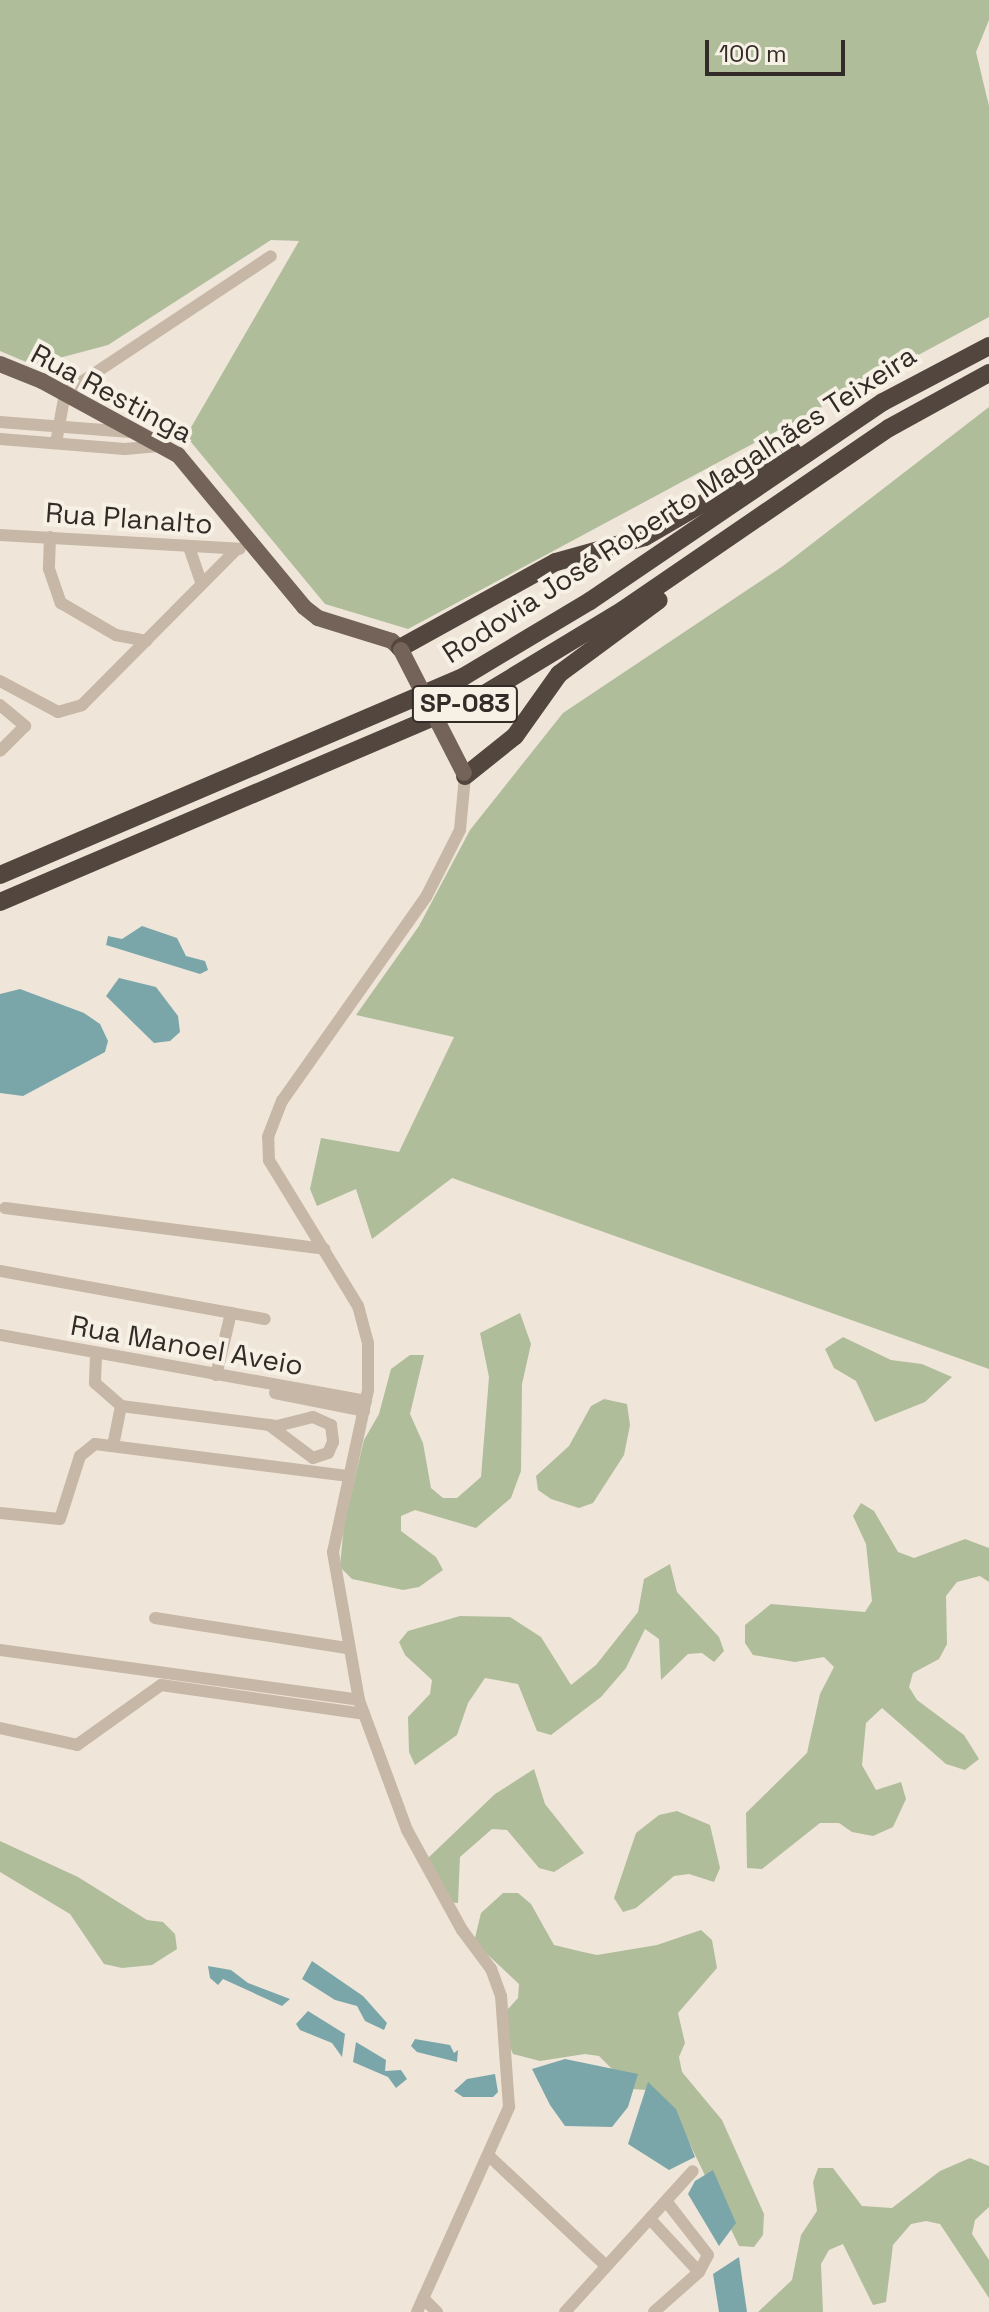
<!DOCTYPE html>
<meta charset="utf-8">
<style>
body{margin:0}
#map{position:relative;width:989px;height:2312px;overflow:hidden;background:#efe6d9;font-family:"Space Grotesk",sans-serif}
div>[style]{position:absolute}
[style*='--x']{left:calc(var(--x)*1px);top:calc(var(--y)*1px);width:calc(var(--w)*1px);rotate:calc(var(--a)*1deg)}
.green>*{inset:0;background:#b0bd9b}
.water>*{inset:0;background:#7aa6aa}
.minor>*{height:12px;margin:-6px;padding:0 6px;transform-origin:6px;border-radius:6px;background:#c6b7a6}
.major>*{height:16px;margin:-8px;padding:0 8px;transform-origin:8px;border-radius:8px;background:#746359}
.highway>*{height:18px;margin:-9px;padding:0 9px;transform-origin:9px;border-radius:9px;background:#53463e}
.major-bridge>*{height:16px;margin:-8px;padding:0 8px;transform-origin:8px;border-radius:8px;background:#746359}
span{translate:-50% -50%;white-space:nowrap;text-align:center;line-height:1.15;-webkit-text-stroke:8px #f7f0e5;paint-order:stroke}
.shield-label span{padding:2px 6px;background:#f7f0e5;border:2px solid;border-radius:6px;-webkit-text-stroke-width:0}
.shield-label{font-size:26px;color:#332b27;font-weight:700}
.street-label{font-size:28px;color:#332b27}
.scale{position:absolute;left:705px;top:40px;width:140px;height:36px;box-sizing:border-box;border:4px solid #332b27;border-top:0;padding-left:10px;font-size:24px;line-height:28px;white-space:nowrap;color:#332b27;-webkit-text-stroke:6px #f7f0e5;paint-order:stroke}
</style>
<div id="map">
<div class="green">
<i style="clip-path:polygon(0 0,989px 0,989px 20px,976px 52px,989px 106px,989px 317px,408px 629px,325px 604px,186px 436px,299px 241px,271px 240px,108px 345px,33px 365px,0 351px)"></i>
<i style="clip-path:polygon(989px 407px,989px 1369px,452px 1178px,372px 1239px,356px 1189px,317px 1206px,310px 1189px,321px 1138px,399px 1152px,454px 1037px,356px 1015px,419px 926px,470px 830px,563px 713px,783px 566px)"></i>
<i style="clip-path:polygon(520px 1313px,531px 1344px,522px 1384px,521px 1471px,511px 1498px,476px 1528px,415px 1510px,401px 1516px,401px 1531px,436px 1557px,443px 1570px,419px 1587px,403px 1590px,352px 1579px,340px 1567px,344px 1524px,364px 1440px,379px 1414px,391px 1369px,410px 1355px,424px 1355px,410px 1414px,423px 1443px,431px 1488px,443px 1498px,457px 1498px,481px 1477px,489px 1377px,480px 1333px)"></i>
<i style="clip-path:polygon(843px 1337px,891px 1360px,922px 1364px,952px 1377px,925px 1402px,875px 1422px,856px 1381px,834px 1368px,825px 1349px)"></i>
<i style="clip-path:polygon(604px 1399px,627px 1404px,630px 1425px,624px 1455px,593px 1503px,579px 1508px,551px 1499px,538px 1490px,536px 1476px,569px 1446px,591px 1406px)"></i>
<i style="clip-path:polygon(861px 1503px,874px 1511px,898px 1552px,914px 1558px,965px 1539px,989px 1548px,989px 1582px,980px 1576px,957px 1582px,946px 1596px,947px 1644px,939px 1659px,913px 1673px,909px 1687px,917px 1700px,964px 1735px,979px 1759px,965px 1770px,946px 1764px,882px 1708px,866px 1723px,862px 1765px,876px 1790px,901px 1782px,906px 1799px,893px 1827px,873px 1836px,852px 1832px,839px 1823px,820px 1823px,762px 1869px,747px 1868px,746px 1813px,807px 1753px,820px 1694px,834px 1667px,824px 1657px,795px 1662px,753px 1655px,745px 1643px,745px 1625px,771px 1604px,865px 1612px,872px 1601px,866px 1544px,853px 1516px)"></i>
<i style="clip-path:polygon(670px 1564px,677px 1592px,719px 1637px,724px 1651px,714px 1662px,702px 1653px,688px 1654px,661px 1680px,659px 1639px,645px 1629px,626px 1668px,601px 1697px,551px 1735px,537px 1731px,518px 1684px,485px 1678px,468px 1703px,457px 1735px,415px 1765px,409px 1752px,408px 1717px,430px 1694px,432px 1680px,405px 1655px,399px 1642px,408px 1631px,460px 1616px,510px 1617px,541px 1637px,571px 1685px,596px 1665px,638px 1612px,644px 1579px)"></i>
<i style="clip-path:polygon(534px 1769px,545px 1804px,584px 1853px,554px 1872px,539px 1868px,507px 1830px,492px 1829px,460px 1857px,458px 1903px,444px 1902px,428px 1858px,495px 1794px)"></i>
<i style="clip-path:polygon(677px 1811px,710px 1825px,720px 1868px,714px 1882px,689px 1874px,674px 1876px,636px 1908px,623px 1912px,614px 1898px,636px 1833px,659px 1815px)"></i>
<i style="clip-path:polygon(0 1841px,78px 1877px,147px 1920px,163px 1922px,175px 1934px,177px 1949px,152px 1965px,122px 1968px,104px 1964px,70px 1914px,0 1872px)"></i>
<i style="clip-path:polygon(503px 1893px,518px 1893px,531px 1904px,554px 1945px,583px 1952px,597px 1955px,657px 1945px,701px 1930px,712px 1940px,717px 1968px,678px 2013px,685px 2043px,679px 2057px,682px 2072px,722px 2120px,764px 2214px,763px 2235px,754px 2247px,739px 2246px,686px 2136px,647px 2090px,632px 2089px,599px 2056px,585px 2054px,540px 2061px,513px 2054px,507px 2040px,507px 2010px,518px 1998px,519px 1984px,474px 1942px,481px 1913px)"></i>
<i style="clip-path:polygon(970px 2158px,989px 2166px,989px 2207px,975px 2220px,972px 2234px,989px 2260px,989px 2298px,940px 2224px,926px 2221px,911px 2224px,893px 2245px,886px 2302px,873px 2305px,843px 2244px,829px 2250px,821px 2264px,823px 2312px,758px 2312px,792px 2280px,801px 2235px,817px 2211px,813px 2182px,818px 2168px,833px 2168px,862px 2206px,892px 2208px,940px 2171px)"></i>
</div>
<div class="water">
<i style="clip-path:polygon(142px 926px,177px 938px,186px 956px,205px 961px,208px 970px,200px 974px,106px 945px,108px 936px,122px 939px)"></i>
<i style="clip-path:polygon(119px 978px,156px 987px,178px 1016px,180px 1032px,170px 1041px,154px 1043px,106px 996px)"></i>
<i style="clip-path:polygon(20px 989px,84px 1013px,100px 1024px,108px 1041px,105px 1052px,23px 1096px,0 1093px,0 994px)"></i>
<i style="clip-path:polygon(312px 1961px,363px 1996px,387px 2023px,384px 2030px,365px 2021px,357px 2006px,335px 2000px,302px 1979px)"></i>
<i style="clip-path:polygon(208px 1966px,231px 1970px,248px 1983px,290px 1999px,282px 2006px,223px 1979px,218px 1985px,210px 1978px)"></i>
<i style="clip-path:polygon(308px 2011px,345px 2034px,342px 2057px,332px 2043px,300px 2030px,296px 2024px)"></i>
<i style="clip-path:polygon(415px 2039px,450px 2045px,454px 2053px,458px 2050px,457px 2062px,417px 2052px,411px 2046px)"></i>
<i style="clip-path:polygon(356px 2042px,386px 2060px,385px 2071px,401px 2070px,407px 2079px,396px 2088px,388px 2077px,353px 2062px)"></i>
<i style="clip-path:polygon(565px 2059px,638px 2074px,628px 2107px,612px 2127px,565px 2126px,550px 2105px,532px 2069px)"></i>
<i style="clip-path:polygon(495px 2074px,498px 2092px,493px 2097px,463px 2097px,454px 2091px,467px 2079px)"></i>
<i style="clip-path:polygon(648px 2082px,676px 2109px,695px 2157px,669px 2170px,628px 2144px)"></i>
<i style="clip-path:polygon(713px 2170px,736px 2223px,719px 2246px,688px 2194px,695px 2181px)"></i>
<i style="clip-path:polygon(739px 2257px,747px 2312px,719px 2312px,713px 2274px)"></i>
</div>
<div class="minor">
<i style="--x:0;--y:422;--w:130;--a:4.4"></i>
<i style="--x:0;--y:439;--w:125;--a:4.6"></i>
<i style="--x:125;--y:449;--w:37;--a:-5"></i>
<i style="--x:56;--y:443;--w:51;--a:-79.8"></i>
<i style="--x:65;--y:393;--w:247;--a:-33.6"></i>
<i style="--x:0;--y:535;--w:240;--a:3.3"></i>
<i style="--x:50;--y:537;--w:32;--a:92"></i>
<i style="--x:49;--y:569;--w:36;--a:71"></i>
<i style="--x:61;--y:603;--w:64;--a:30.2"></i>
<i style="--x:116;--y:635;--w:31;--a:11"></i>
<i style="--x:189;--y:547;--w:37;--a:71"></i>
<i style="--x:0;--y:681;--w:66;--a:28.1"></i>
<i style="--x:58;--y:712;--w:25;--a:-16"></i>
<i style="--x:82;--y:705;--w:220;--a:-45.2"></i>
<i style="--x:0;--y:705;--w:33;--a:40"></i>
<i style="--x:25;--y:726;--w:35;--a:135"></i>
<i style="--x:5;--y:1208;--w:322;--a:7.3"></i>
<i style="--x:0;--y:1271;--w:269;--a:10.3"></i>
<i style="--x:0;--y:1335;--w:372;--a:10.2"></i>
<i style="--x:96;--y:1354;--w:29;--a:92"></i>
<i style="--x:95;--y:1383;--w:35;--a:41"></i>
<i style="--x:121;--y:1406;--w:157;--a:7.3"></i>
<i style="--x:277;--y:1426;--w:37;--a:-14"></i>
<i style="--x:313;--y:1417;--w:20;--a:24"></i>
<i style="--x:331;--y:1425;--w:17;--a:83"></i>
<i style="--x:333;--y:1442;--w:12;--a:114"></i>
<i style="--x:328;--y:1453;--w:16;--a:162"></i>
<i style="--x:313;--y:1458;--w:55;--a:-143.1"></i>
<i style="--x:216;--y:1375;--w:64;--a:-76.4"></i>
<i style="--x:275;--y:1393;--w:91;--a:11.4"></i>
<i style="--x:113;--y:1446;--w:41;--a:-78.7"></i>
<i style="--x:0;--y:1513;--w:60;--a:5.7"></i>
<i style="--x:60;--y:1519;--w:66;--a:-72.4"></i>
<i style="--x:80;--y:1456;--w:19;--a:-39"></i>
<i style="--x:95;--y:1444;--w:256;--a:7.2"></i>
<i style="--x:155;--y:1618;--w:194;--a:8.9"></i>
<i style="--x:0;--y:1650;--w:362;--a:7.9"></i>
<i style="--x:0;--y:1728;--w:79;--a:12.4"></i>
<i style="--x:77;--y:1745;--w:103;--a:-35.5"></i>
<i style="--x:161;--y:1685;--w:205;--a:8.1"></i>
<i style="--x:488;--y:2155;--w:162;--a:43.2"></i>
<i style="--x:666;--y:2201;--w:68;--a:52.1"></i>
<i style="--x:708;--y:2255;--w:19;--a:118"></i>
<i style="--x:650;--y:2219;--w:72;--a:47.2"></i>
<i style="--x:699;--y:2272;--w:60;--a:138.4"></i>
<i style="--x:423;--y:2298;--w:20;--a:45"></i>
<i style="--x:417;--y:2312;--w:225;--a:-65.8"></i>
<i style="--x:509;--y:2107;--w:111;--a:-94.1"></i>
<i style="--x:501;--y:1996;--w:29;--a:-110"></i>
<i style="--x:491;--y:1969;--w:49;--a:-126.6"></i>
<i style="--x:462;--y:1930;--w:114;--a:-118.8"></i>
<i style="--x:407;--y:1830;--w:139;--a:-110.3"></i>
<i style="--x:359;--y:1700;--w:150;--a:-100"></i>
<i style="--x:333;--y:1552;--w:166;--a:-77.8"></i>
<i style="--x:368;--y:1390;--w:47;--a:-90"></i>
<i style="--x:368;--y:1343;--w:38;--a:-105"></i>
<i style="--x:358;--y:1306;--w:171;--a:-121.4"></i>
<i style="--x:269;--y:1160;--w:23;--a:-92"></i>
<i style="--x:268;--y:1137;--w:39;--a:-69"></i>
<i style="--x:282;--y:1101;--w:250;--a:-54.8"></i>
<i style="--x:426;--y:897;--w:75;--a:-63.1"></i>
<i style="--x:460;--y:830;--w:54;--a:-84.7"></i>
<i style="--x:565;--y:2312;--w:190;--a:-47.8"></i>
</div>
<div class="major">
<i style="--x:0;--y:364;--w:45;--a:22"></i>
<i style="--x:42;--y:381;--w:155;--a:28.6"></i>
<i style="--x:178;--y:455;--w:197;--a:50.3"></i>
<i style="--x:304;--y:607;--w:18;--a:38"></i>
<i style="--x:318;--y:618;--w:77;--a:17.3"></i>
<i style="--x:392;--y:641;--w:13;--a:45"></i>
</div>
<div class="highway">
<i style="--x:400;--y:648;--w:178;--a:-28.9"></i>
<i style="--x:556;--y:562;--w:92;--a:-15.7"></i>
<i style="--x:645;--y:537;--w:171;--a:-30.2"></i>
<i style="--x:465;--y:776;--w:64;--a:-38.7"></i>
<i style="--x:515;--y:736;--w:76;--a:-54.6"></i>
<i style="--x:559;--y:674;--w:124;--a:-36.5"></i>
<i style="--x:0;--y:875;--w:504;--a:-23.15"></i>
<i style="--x:463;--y:677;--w:148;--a:-30.9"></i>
<i style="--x:590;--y:601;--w:354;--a:-34.2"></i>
<i style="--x:883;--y:402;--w:120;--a:-27.8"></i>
<i style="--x:0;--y:902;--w:517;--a:-23.1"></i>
<i style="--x:476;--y:699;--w:172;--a:-31.2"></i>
<i style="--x:623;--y:610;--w:322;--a:-34.4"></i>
<i style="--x:889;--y:428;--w:114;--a:-28.8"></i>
</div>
<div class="major-bridge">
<i style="--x:401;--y:650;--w:138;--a:62.9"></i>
</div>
<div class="shield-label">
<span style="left:465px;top:704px">SP-083</span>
</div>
<div class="street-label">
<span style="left:112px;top:393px;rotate:28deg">Rua Restinga</span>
<span style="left:679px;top:504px;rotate:-33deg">Rodovia José Roberto Magalhães Teixeira</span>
<span style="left:129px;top:518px;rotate:4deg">Rua Planalto</span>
<span style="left:187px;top:1345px;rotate:10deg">Rua Manoel Aveio</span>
</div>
<div class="scale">100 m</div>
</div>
